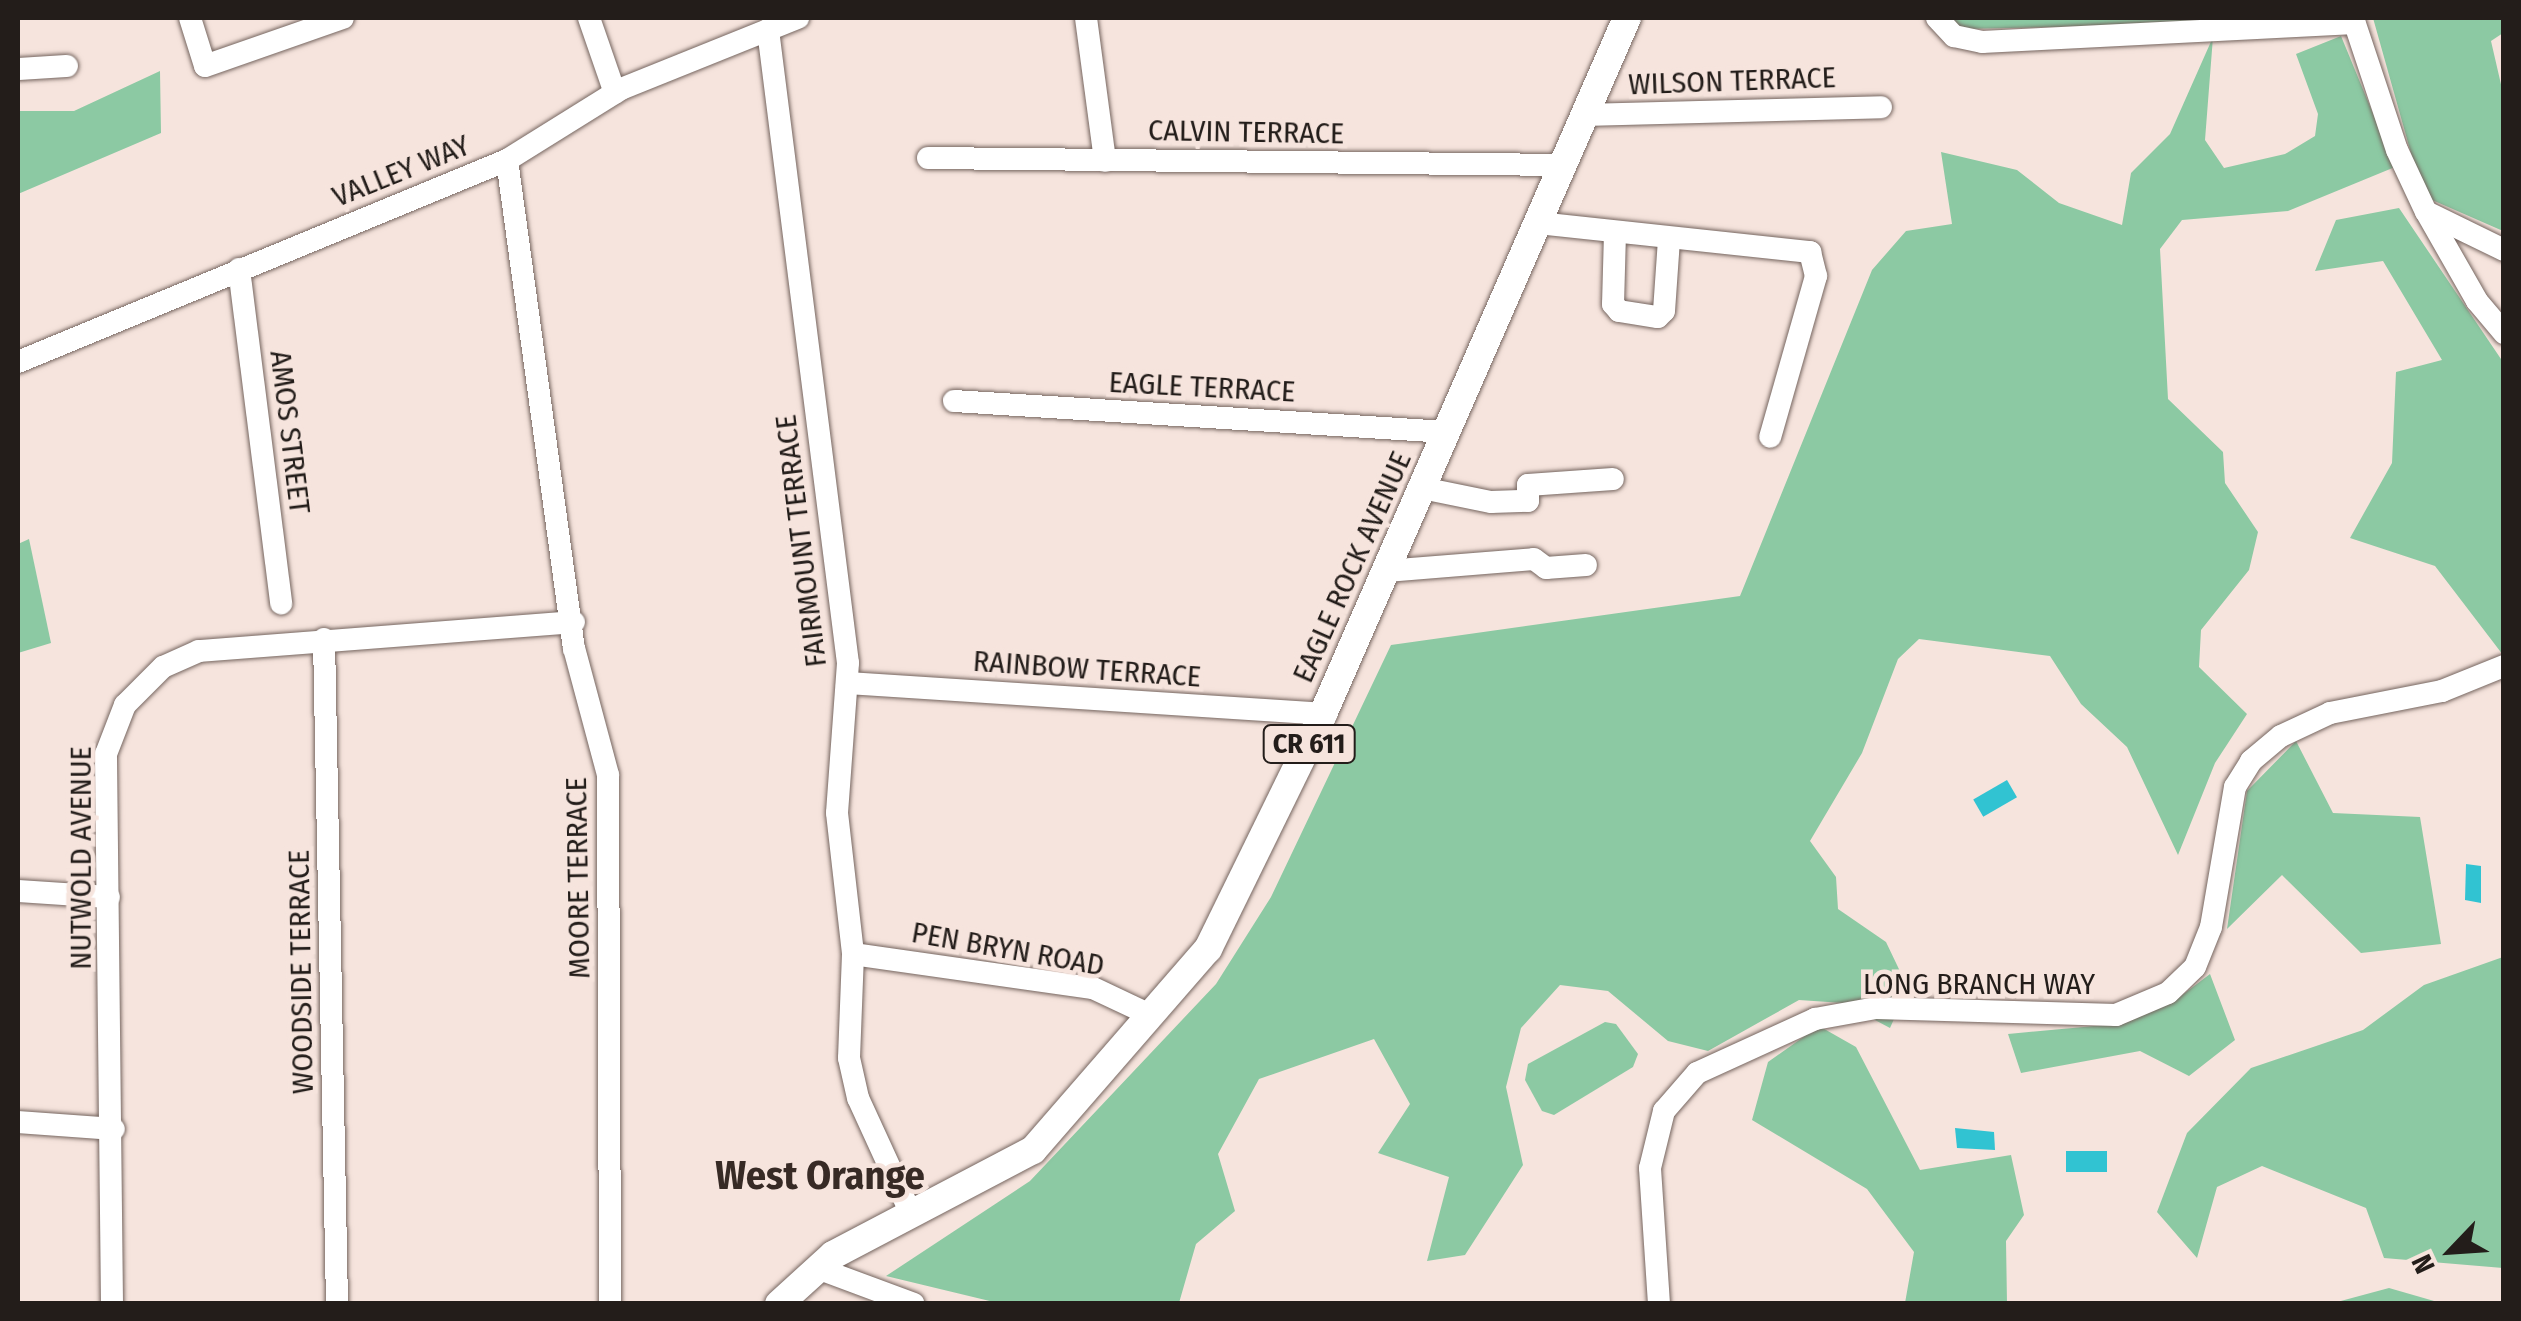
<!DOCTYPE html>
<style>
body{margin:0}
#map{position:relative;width:2521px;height:1321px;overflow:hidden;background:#f6e4dd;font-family:"Fira Sans Condensed",sans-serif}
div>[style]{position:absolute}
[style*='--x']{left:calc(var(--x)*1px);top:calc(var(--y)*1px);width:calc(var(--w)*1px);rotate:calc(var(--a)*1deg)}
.green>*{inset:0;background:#8cc9a3}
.water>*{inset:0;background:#31c3d2;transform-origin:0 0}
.roads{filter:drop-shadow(0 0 2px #75655f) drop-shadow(0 0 2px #75655f)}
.minor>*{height:22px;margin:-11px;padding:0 11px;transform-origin:11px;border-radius:11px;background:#fff}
.major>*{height:28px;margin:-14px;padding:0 14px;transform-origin:14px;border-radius:14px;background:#fff}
span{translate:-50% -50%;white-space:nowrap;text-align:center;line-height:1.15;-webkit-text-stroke:9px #f6e4dd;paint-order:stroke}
.shield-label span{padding:2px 8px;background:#f6e4dd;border:2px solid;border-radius:8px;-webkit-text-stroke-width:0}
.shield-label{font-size:28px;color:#231d1a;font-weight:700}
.street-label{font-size:30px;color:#231d1a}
.district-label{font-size:40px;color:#372a25;font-weight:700}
.frame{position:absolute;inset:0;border:20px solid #231d1a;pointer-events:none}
.north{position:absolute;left:2401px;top:1201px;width:100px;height:100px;-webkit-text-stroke:8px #f6e4dd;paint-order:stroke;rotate:245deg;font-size:28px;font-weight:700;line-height:40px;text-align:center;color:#231d1a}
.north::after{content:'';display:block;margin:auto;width:35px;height:45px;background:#231d1a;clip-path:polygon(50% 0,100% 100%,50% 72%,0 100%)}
</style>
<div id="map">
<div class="green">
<i style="clip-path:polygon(1952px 18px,2232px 18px,2241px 23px,1962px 29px)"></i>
<i style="clip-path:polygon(2373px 18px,2503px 18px,2503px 33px,2491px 41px,2503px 93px,2503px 231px,2423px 196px)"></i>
<i style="clip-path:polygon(2341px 36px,2395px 167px,2288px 211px,2182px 220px,2160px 249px,2168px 399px,2223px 452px,2225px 483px,2258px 532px,2249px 570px,2201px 630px,2199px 667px,2247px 714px,2215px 763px,2178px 855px,2127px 747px,2081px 704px,2050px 656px,1919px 639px,1898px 659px,1862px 753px,1810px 841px,1836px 877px,1838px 909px,1886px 942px,1908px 988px,1890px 1028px,1843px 1003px,1799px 1000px,1708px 1051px,1668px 1041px,1608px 991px,1560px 985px,1521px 1028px,1506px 1087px,1523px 1165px,1465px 1255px,1427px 1261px,1449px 1177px,1378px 1153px,1410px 1104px,1374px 1039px,1259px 1079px,1218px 1154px,1235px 1211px,1196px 1244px,1179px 1303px,998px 1303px,886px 1276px,1030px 1181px,1216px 984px,1271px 897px,1391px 645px,1740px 596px,1872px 270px,1906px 231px,1952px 224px,1941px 152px,2017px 170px,2059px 203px,2122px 225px,2131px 173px,2170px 134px,2213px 37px,2205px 140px,2224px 168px,2285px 154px,2315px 136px,2318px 114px,2296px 54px)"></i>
<i style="clip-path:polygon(160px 71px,161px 133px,18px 194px,18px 111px,74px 111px)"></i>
<i style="clip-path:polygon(2399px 208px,2503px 362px,2503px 655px,2435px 566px,2350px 538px,2392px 463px,2396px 372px,2442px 360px,2383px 261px,2315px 271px,2336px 220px)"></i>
<i style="clip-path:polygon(29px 539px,51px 643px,18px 653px,18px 544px)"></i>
<i style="clip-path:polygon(2296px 741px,2333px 813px,2420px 817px,2441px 944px,2361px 953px,2282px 875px,2227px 929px,2247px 791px)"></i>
<i style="clip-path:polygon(2503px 957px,2503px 1268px,2384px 1258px,2366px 1208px,2262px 1166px,2217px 1187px,2197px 1258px,2157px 1212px,2187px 1133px,2251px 1068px,2363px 1030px,2424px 985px)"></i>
<i style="clip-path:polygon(2210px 974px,2235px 1040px,2189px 1076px,2140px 1051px,2021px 1073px,2008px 1034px,2105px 1025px,2173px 1002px)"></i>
<i style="clip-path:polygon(1605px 1022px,1616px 1024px,1638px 1054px,1633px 1067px,1554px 1115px,1542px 1111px,1525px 1080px,1528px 1064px)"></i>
<i style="clip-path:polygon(1819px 1026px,1856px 1047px,1920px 1170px,2011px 1155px,2024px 1215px,2006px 1241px,2007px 1303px,1905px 1303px,1914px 1252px,1867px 1189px,1752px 1120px,1768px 1062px)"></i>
<i style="clip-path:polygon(2389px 1288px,2441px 1303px,2337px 1303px,2337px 1302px)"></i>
</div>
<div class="water">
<i style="left:2007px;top:780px;width:20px;height:39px;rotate:60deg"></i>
<i style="clip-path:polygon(2466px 864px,2481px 866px,2481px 903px,2465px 900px)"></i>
<i style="clip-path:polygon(1955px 1128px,1994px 1132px,1995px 1150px,1957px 1148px)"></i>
<i style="left:2066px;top:1151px;width:41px;height:21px"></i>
</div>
<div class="roads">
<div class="minor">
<i style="--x:190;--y:18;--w:50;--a:72.6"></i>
<i style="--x:205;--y:66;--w:146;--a:-19.2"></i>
<i style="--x:589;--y:18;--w:79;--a:70.9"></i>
<i style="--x:1086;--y:18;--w:144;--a:82.4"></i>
<i style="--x:1937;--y:18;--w:25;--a:47"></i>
<i style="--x:1954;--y:36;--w:29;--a:12"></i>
<i style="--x:1982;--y:42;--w:373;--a:-2.9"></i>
<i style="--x:2353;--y:18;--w:139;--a:71.6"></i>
<i style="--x:2397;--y:150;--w:68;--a:64.9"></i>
<i style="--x:2426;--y:212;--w:87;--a:26"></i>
<i style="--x:768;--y:30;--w:638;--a:82.8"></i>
<i style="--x:848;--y:663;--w:150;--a:94.2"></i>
<i style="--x:837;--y:813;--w:142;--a:83.5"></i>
<i style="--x:853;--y:954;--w:104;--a:92.2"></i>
<i style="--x:849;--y:1058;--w:41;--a:77.3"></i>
<i style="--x:858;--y:1098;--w:128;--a:65.4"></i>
<i style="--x:18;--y:69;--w:49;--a:-3.5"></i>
<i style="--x:1585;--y:115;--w:296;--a:-1.5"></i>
<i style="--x:928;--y:158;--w:635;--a:0.63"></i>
<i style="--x:507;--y:160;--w:493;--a:82.2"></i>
<i style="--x:574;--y:648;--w:131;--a:75"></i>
<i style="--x:608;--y:775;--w:529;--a:89.78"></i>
<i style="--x:2428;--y:215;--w:99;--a:60.3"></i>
<i style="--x:2477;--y:301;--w:42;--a:49.8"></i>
<i style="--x:1538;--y:223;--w:274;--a:6.1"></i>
<i style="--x:1810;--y:252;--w:25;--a:76"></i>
<i style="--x:1816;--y:276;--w:167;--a:105.9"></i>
<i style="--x:1615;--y:233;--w:71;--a:91.6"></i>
<i style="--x:1613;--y:304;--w:9;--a:49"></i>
<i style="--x:1619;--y:311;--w:39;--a:9"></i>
<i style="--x:1658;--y:317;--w:8;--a:-45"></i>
<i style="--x:1664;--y:311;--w:71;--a:-86"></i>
<i style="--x:239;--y:269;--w:337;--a:82.8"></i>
<i style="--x:18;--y:362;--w:529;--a:-22.44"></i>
<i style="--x:507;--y:160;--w:134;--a:-31.9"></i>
<i style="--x:621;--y:89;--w:191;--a:-21.9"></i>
<i style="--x:954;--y:401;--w:494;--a:3.6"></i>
<i style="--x:1422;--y:488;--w:70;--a:11.5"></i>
<i style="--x:1491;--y:502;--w:37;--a:-2"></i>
<i style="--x:1528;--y:501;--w:16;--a:-90"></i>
<i style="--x:1528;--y:485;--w:85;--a:-4"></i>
<i style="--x:1386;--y:571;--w:148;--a:-4.6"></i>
<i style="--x:1534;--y:559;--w:15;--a:37"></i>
<i style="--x:1546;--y:568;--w:40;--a:-4.3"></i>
<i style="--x:324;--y:639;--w:665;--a:88.88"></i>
<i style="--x:847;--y:683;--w:477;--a:3.7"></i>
<i style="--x:18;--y:891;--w:91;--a:3.8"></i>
<i style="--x:853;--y:954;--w:242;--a:8.1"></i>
<i style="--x:1093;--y:988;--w:63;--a:25.3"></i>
<i style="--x:18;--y:1122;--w:96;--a:4.2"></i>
<i style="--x:817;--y:1268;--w:103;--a:20.4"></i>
<i style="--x:112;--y:1304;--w:550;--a:-90.63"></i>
<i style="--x:106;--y:754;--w:53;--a:-68.8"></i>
<i style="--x:125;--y:705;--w:54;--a:-45"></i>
<i style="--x:163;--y:667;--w:39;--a:-24"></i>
<i style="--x:199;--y:651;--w:376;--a:-4.4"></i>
<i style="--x:1659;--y:1304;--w:136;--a:-93.8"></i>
<i style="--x:1650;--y:1168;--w:59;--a:-76.2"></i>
<i style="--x:1664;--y:1111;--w:50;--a:-49"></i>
<i style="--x:1697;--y:1073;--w:130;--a:-24.6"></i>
<i style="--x:1815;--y:1019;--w:62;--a:-10.2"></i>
<i style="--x:1876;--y:1008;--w:240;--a:1.7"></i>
<i style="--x:2116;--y:1015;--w:56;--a:-22.9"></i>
<i style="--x:2168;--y:993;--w:37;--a:-44"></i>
<i style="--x:2195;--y:967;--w:43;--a:-68.2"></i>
<i style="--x:2211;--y:927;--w:142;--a:-80.3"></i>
<i style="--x:2235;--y:787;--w:31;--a:-58"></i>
<i style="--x:2251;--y:761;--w:39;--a:-40"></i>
<i style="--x:2281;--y:736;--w:54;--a:-25.1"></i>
<i style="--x:2330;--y:713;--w:114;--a:-11.1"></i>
<i style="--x:2442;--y:691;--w:67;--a:-22"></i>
</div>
<div class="major">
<i style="--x:779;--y:1304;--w:73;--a:-42.2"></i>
<i style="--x:833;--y:1255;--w:226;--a:-27.7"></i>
<i style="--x:1033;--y:1150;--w:267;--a:-49"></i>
<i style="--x:1208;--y:949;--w:262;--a:-63.9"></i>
<i style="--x:1323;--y:714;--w:759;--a:-66.41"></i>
</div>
</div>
<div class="shield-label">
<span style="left:1309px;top:744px">CR 611</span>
</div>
<div class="street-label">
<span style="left:1732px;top:81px;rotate:-2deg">WILSON TERRACE</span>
<span style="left:1246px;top:132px;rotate:1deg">CALVIN TERRACE</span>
<span style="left:401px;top:171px;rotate:-22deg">VALLEY WAY</span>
<span style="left:1202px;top:387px;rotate:3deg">EAGLE TERRACE</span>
<span style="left:290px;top:432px;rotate:83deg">AMOS STREET</span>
<span style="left:801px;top:541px;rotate:-97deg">FAIRMOUNT TERRACE</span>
<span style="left:1352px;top:567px;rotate:-66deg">EAGLE ROCK AVENUE</span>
<span style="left:1087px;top:669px;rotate:4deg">RAINBOW TERRACE</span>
<span style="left:81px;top:858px;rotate:-90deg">NUTWOLD AVENUE</span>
<span style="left:578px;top:878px;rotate:-91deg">MOORE TERRACE</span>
<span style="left:1008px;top:949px;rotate:10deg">PEN BRYN ROAD</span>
<span style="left:301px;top:972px;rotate:-91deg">WOODSIDE TERRACE</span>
<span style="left:1979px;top:984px">LONG BRANCH WAY</span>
</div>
<div class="district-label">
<span style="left:820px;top:1176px">West Orange</span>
</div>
<div class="frame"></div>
<div class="north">N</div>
</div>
